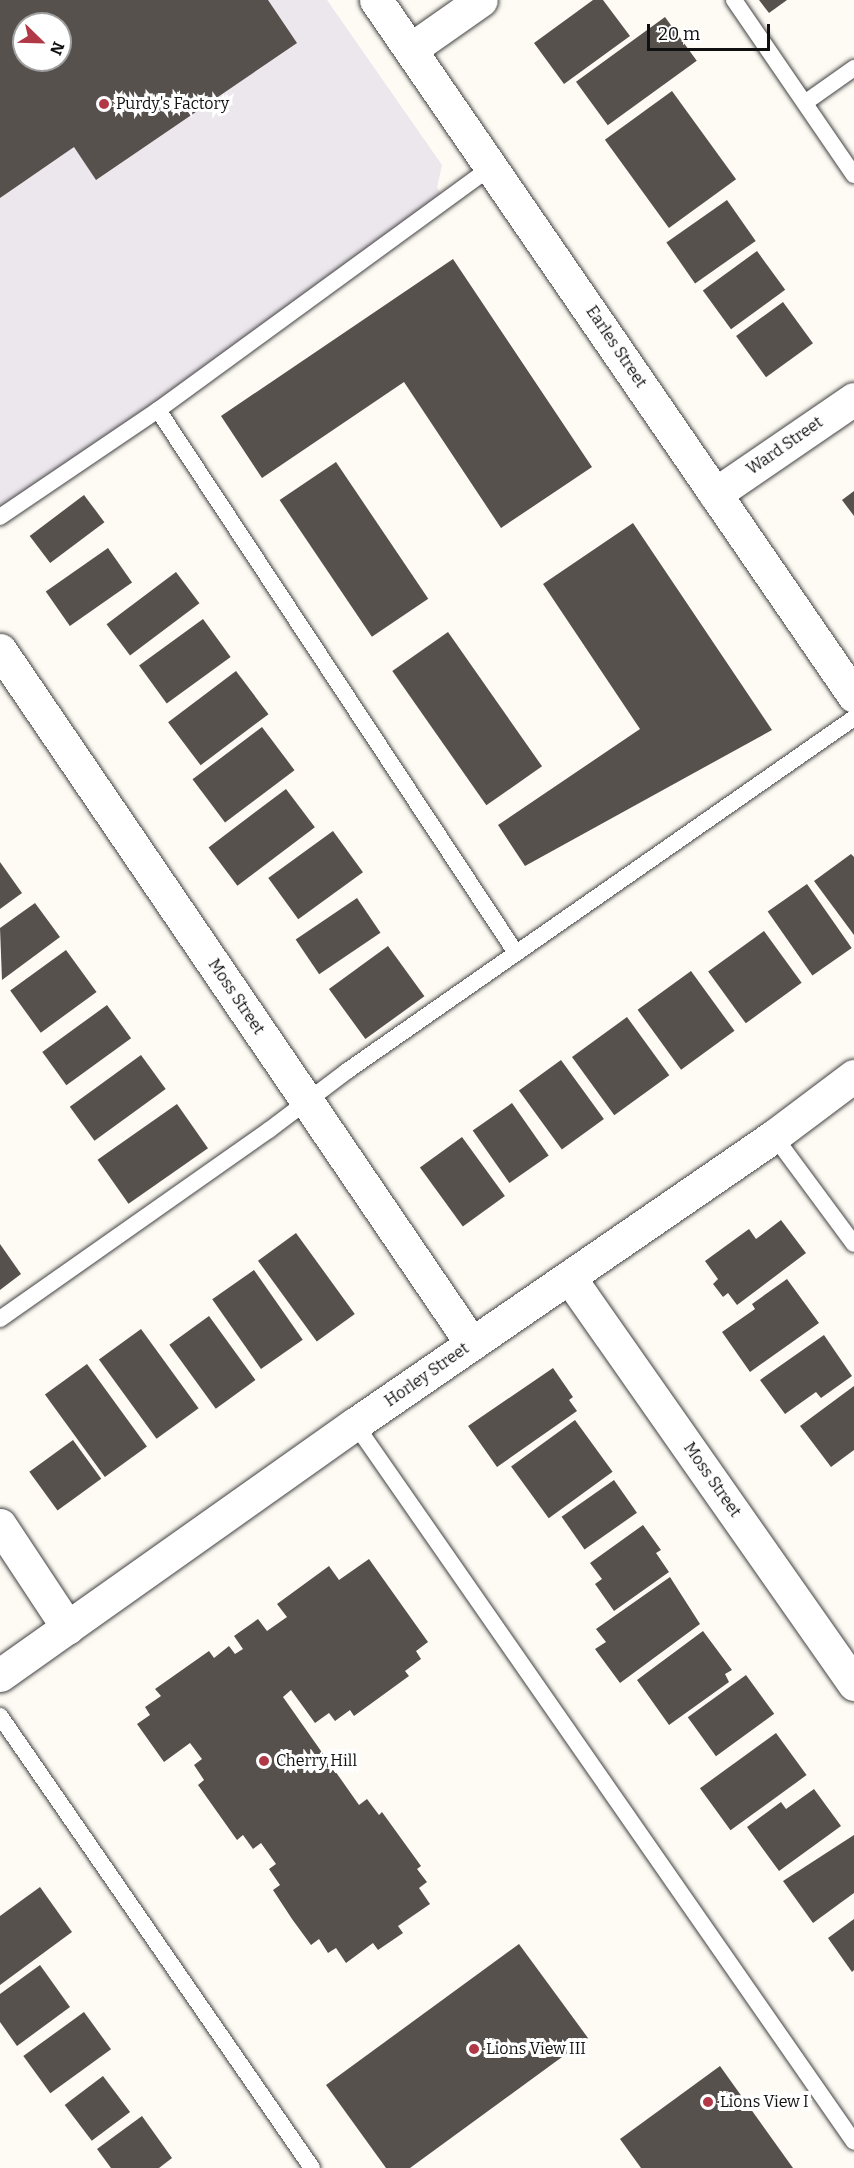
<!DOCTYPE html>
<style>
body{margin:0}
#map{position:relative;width:854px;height:2168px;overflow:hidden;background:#fefbf4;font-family:Bitter,serif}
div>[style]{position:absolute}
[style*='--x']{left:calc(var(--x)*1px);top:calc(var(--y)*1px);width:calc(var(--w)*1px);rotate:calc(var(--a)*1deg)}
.industrial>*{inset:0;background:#ece6ed}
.building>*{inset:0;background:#57514e;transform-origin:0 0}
.roads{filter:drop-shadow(0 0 2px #434343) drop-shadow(0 0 2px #434343)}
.service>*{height:16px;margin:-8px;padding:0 8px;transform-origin:8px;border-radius:8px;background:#fff}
.minor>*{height:33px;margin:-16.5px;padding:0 16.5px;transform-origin:16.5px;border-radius:16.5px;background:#fff}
.tertiary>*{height:33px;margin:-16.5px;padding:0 16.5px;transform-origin:16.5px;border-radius:16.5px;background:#fff}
.dots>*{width:16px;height:16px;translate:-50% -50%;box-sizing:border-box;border:3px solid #fff;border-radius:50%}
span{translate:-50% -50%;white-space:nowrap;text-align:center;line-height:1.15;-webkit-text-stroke:6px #fff;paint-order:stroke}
.poi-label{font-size:16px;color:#101010}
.left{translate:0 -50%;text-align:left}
.street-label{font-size:16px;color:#101010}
.north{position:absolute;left:12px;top:12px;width:60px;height:60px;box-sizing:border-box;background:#fff;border:2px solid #9f9f9f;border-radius:50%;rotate:113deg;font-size:16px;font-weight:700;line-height:24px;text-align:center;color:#101010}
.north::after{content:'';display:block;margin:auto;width:21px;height:27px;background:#b03847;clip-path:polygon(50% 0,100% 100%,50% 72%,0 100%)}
.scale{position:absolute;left:647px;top:24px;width:123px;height:27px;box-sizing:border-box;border:3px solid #101010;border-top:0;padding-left:8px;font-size:18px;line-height:21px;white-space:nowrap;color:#101010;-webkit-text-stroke:4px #fff;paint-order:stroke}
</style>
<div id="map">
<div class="industrial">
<i style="clip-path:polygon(evenodd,0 0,327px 0,442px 165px,437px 188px,447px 200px,0 517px,0 0,24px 24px,60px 24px,60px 60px,24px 60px,24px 24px)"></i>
</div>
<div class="building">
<i style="clip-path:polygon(evenodd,0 0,268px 0,297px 43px,96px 180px,74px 147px,0 198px,0 0,24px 24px,60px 24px,60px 60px,24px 60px,24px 24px)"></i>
<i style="clip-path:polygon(593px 0,603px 0,630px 36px,564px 84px,534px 43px)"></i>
<i style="clip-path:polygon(759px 0,787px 0,769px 13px)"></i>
<i style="left:665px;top:17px;width:54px;height:110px;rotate:54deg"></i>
<i style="left:672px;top:91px;width:109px;height:83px;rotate:54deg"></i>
<i style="left:727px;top:200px;width:50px;height:74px;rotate:55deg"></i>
<i style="left:757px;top:251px;width:48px;height:67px;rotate:54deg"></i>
<i style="clip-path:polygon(453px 259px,592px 467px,501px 528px,404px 382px,262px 478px,221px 416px)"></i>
<i style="left:783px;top:302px;width:51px;height:58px;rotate:54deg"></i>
<i style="left:336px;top:462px;width:165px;height:68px;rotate:56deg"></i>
<i style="clip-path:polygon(854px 491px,854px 516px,842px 500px)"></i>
<i style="left:84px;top:495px;width:34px;height:68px;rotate:53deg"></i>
<i style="clip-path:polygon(633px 523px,772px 730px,525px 866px,498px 825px,640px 729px,543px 584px)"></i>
<i style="left:108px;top:548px;width:42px;height:76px;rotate:55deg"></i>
<i style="left:176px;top:572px;width:39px;height:87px;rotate:53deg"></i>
<i style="left:203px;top:619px;width:47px;height:79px;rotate:54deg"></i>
<i style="left:448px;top:632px;width:164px;height:68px;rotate:55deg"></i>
<i style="left:236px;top:671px;width:54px;height:85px;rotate:53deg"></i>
<i style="left:262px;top:727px;width:54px;height:87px;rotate:53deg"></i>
<i style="left:286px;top:789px;width:48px;height:97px;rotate:53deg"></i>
<i style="left:333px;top:831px;width:51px;height:80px;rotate:54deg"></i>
<i style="clip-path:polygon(851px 854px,854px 857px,854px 935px,814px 881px)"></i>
<i style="clip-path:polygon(0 862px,22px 893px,0 909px)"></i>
<i style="left:807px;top:884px;width:78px;height:48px;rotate:55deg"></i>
<i style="left:357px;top:898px;width:42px;height:74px;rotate:56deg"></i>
<i style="clip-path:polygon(35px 903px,60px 937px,2px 980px,0 928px)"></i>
<i style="left:764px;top:931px;width:64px;height:69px;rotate:54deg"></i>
<i style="left:388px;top:946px;width:62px;height:73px;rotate:54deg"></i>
<i style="left:66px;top:950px;width:52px;height:69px;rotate:54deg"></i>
<i style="left:691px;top:971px;width:74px;height:66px;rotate:54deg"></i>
<i style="left:107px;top:1005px;width:41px;height:80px;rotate:54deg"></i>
<i style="left:627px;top:1017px;width:72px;height:68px;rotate:54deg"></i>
<i style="left:141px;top:1055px;width:42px;height:88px;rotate:54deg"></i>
<i style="left:561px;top:1060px;width:73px;height:52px;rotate:54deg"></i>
<i style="left:512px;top:1103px;width:64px;height:48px;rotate:55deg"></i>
<i style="left:177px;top:1104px;width:54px;height:97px;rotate:55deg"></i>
<i style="left:462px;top:1137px;width:73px;height:52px;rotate:54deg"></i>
<i style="clip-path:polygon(781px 1220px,806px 1253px,737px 1305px,728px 1293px,723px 1297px,713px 1284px,718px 1279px,705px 1261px,749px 1229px,756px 1239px)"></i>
<i style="left:296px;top:1233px;width:100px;height:47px;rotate:54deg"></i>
<i style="clip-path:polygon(0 1244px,21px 1274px,0 1290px)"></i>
<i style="left:254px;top:1270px;width:85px;height:51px;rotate:55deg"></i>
<i style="clip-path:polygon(787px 1279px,819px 1323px,750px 1372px,722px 1332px,755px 1309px,752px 1304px)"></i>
<i style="left:209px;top:1316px;width:79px;height:49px;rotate:54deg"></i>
<i style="left:141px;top:1329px;width:98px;height:52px;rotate:54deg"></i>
<i style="clip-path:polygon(824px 1335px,852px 1376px,821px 1398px,816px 1392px,785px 1414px,760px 1380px)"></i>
<i style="left:87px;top:1364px;width:102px;height:52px;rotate:54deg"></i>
<i style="clip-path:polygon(553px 1368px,573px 1397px,569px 1400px,577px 1411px,497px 1467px,468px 1426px)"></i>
<i style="clip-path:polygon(854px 1386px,854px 1450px,831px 1467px,800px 1426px)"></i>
<i style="left:575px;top:1420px;width:64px;height:79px;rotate:54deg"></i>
<i style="left:73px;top:1440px;width:48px;height:54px;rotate:54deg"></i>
<i style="left:614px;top:1480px;width:40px;height:64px;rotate:55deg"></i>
<i style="clip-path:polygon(643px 1525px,661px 1550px,656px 1553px,669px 1572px,614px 1611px,595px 1584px,602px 1579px,590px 1563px)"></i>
<i style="clip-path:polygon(369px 1559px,428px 1642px,416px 1651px,421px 1659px,405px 1671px,409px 1676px,354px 1716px,350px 1710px,335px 1721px,329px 1713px,315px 1723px,291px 1690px,283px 1697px,359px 1805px,367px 1799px,379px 1815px,382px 1812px,421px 1866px,417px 1869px,427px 1882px,419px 1888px,430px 1904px,398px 1926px,403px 1933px,378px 1950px,373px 1943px,346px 1963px,336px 1948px,328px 1953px,319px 1939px,311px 1945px,292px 1919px,273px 1890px,280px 1885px,269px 1869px,276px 1864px,261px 1843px,253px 1849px,243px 1835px,237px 1840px,198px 1785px,204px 1780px,194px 1765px,202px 1759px,190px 1743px,164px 1762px,137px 1724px,150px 1715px,145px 1707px,161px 1696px,155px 1689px,209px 1651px,214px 1658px,229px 1646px,235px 1654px,243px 1649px,234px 1636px,258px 1619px,267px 1631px,287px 1617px,277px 1604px,329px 1566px,339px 1580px)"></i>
<i style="clip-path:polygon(670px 1577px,700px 1624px,620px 1683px,595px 1649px,606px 1642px,596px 1629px)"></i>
<i style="clip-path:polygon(703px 1631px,732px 1670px,725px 1674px,729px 1682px,669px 1725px,637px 1680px)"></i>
<i style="left:746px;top:1675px;width:48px;height:72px;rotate:54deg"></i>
<i style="left:776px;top:1733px;width:52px;height:94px;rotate:54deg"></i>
<i style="clip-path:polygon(814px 1789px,841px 1826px,779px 1871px,747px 1827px,781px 1802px,786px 1809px)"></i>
<i style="clip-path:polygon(854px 1835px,854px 1893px,813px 1923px,783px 1881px)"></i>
<i style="clip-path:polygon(40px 1887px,72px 1932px,0 1985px,0 1916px)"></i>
<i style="clip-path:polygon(854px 1919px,854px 1970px,852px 1972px,828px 1938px)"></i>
<i style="clip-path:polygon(519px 1944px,588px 2038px,410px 2168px,386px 2168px,326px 2085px)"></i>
<i style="clip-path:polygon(40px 1965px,70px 2007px,17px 2046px,0 2022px,0 1994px)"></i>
<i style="left:84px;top:2012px;width:46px;height:75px;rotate:54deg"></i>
<i style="clip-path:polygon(720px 2066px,793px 2168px,641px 2168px,620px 2139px)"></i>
<i style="left:103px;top:2076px;width:45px;height:48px;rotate:53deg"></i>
<i style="clip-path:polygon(142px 2116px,172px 2158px,159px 2168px,111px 2168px,97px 2149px)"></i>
</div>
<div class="roads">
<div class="service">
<i style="--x:734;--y:0;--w:212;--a:55.6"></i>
<i style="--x:806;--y:102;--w:59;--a:-35.3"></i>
<i style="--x:158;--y:410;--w:650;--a:56.6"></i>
<i style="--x:0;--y:517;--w:191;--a:-34.1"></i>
<i style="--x:158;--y:410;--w:414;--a:-36.1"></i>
<i style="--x:774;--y:1136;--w:134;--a:53.5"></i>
<i style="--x:0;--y:1319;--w:329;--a:-35.1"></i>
<i style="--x:269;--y:1130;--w:98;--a:-37.1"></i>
<i style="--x:347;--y:1071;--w:618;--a:-34.85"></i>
<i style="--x:355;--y:1424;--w:874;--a:55.2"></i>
<i style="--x:0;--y:1716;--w:549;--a:55.38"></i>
</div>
<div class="minor">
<i style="--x:411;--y:49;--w:85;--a:-35"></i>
<i style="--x:715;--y:494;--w:168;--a:-34.4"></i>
<i style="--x:0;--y:650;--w:839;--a:55.78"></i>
<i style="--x:569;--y:1277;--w:497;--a:55"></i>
<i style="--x:0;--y:1525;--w:123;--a:56.6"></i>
<i style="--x:0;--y:1675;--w:435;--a:-35.3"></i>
<i style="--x:355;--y:1424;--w:508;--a:-34.5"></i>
<i style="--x:774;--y:1136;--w:100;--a:-36.9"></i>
</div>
<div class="tertiary">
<i style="--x:376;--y:0;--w:844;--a:55.52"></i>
</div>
</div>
<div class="dots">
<i style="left:104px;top:104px;background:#b03847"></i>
<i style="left:264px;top:1761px;background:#b03847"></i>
<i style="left:474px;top:2049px;background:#b03847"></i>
<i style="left:708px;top:2102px;background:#b03847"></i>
</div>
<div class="poi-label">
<span class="left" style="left:116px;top:104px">Purdy's Factory</span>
<span class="left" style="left:276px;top:1761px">Cherry Hill</span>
<span class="left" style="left:486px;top:2049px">Lions View III</span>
<span class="left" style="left:720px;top:2102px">Lions View I</span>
</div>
<div class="street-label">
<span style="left:616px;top:347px;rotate:56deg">Earles Street</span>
<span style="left:785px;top:446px;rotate:-35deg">Ward Street</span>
<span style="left:236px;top:997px;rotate:56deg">Moss Street</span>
<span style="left:427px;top:1375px;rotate:-35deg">Horley Street</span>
<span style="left:712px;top:1480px;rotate:55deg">Moss Street</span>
</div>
<div class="north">N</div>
<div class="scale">20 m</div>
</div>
